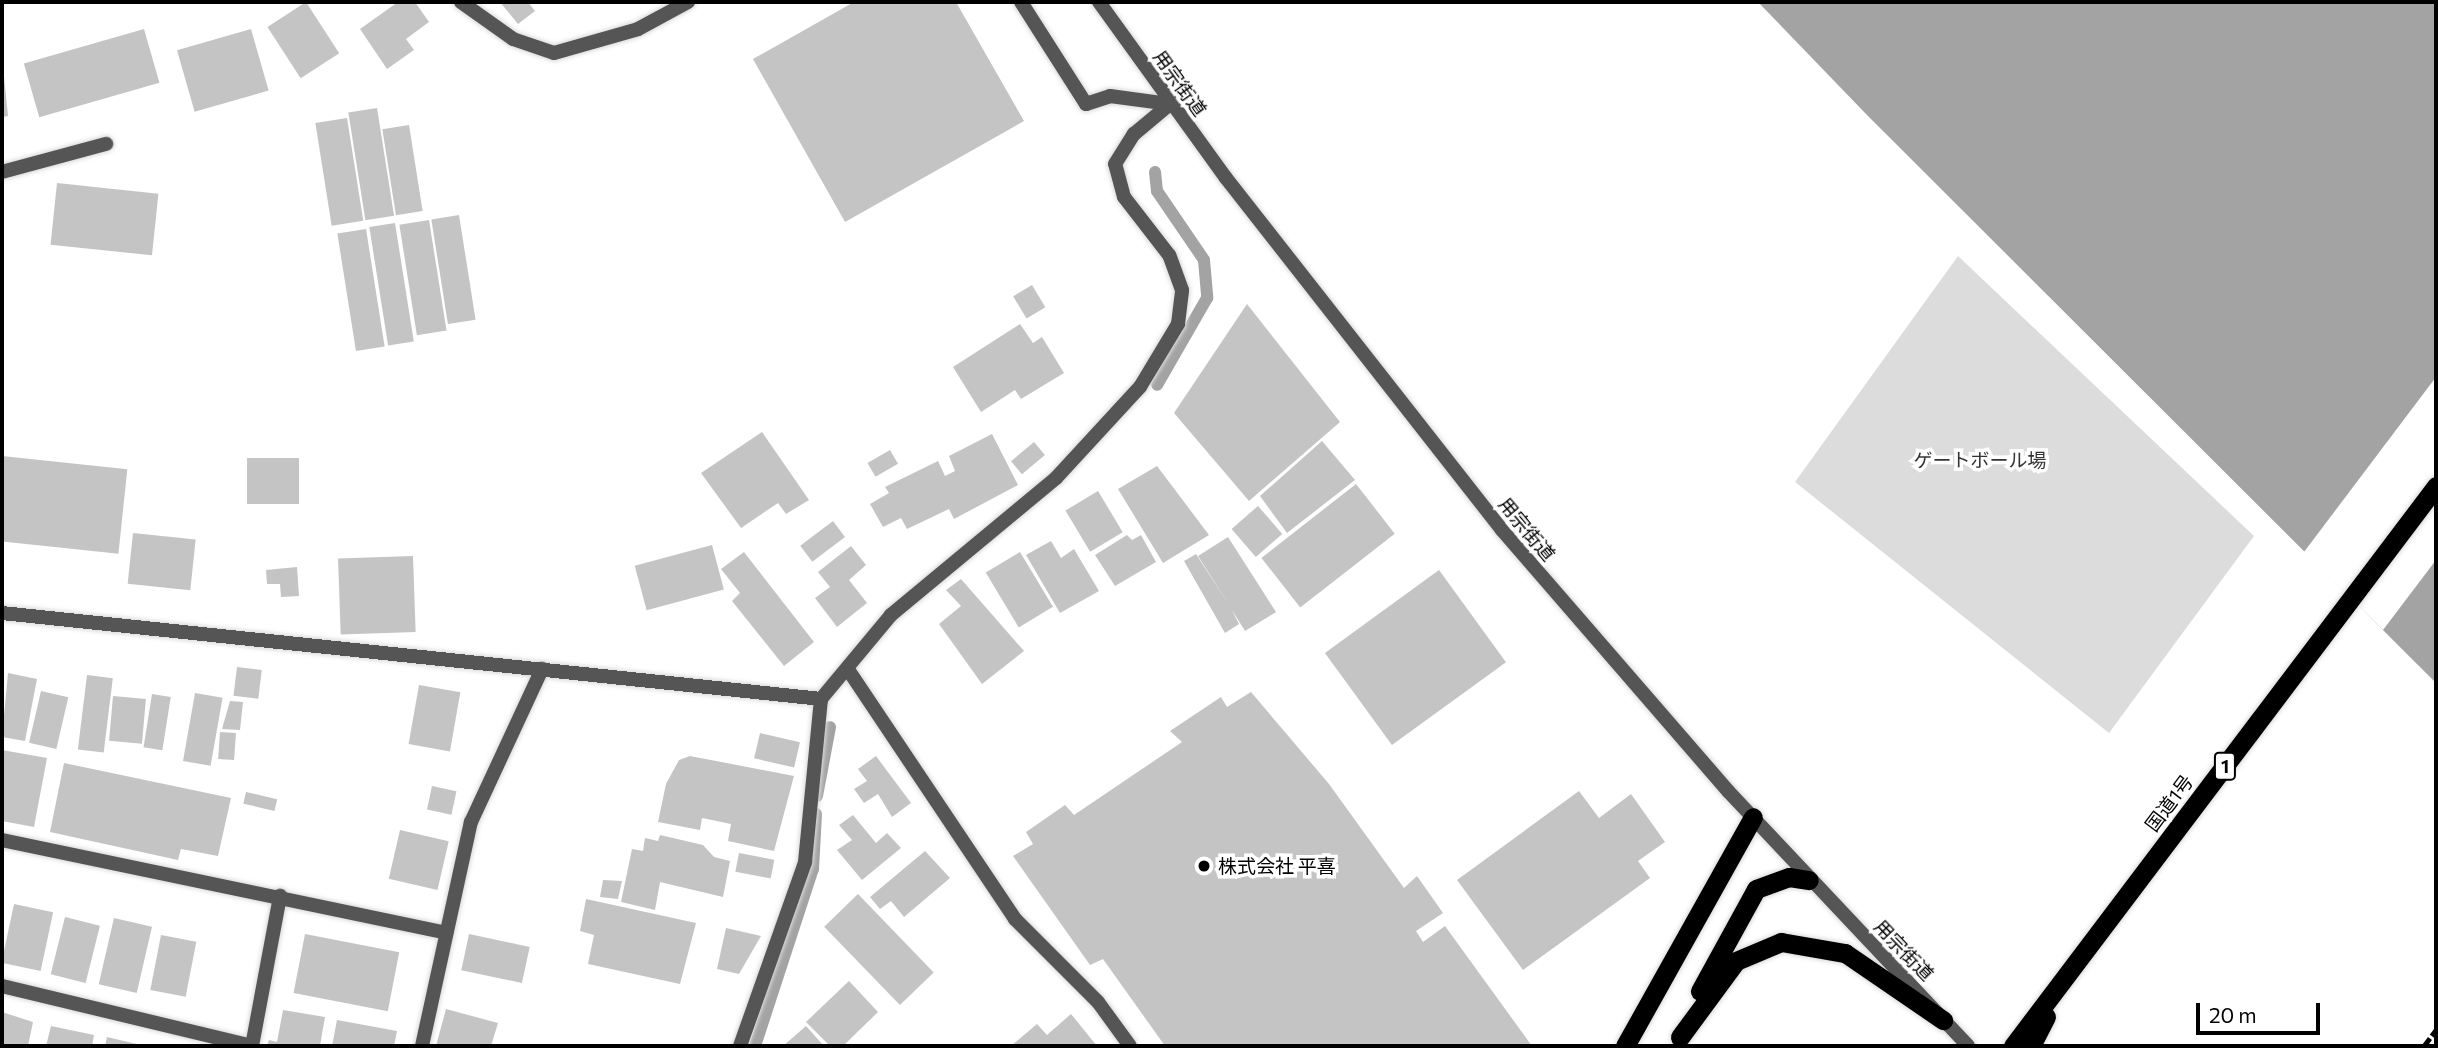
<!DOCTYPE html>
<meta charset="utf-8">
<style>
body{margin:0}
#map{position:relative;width:2438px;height:1048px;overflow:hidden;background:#fff;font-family:Commissioner,"Noto Sans JP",sans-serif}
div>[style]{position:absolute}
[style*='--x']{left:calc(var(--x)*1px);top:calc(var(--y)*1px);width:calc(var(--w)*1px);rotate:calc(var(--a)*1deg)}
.green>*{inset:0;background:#dcdcdc}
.water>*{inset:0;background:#a3a3a3}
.pier>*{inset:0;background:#fff}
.stream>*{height:12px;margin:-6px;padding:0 6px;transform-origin:6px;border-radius:6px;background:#a3a3a3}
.building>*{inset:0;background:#c4c4c4;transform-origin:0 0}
.roads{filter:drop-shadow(0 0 2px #dbdbdb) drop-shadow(0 0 2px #dbdbdb)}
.service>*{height:14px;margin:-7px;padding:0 7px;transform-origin:7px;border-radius:7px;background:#555}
.minor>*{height:14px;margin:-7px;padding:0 7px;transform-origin:7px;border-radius:7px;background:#555}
.tertiary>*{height:14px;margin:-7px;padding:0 7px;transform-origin:7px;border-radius:7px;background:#555}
.trunk>*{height:19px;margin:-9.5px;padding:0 9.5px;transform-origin:9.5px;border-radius:9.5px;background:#000}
.rail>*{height:5px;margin-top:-2.5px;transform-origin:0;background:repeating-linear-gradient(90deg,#000 0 10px,transparent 0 13.5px)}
.dots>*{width:19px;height:19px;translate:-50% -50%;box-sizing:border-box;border:4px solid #fff;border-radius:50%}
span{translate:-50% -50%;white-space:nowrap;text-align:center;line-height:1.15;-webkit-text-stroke:7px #fff;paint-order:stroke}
.shield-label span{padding:2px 5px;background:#fff;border:2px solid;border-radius:5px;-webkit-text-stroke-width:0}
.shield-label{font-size:18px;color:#000;font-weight:700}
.street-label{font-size:19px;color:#000}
.park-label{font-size:19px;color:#333}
.poi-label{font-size:19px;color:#000}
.left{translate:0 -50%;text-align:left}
.frame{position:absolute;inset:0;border:4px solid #000;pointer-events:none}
.scale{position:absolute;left:2196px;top:1003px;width:124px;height:32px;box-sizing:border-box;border:4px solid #000;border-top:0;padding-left:9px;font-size:21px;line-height:24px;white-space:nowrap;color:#000;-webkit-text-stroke:5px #fff;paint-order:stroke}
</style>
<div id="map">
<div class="green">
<i style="clip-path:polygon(1958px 256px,2254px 536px,2109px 733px,1795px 482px)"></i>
</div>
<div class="water">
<i style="clip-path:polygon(1758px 2px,2436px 2px,2436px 683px,1867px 115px)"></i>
</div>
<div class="pier">
<i style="clip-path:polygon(2436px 377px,2436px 560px,2383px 630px,2304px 552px)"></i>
</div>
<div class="stream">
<i style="--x:1155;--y:172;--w:19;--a:84"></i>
<i style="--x:1157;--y:191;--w:83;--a:55.7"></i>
<i style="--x:1204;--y:260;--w:38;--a:85"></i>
<i style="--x:1207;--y:298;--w:100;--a:119.9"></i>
<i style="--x:817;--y:796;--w:70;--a:-79.3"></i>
<i style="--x:755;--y:1046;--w:186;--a:-71.9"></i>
<i style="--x:813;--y:869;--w:55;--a:-86.9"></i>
</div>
<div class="building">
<i style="left:306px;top:2px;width:61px;height:46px;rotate:57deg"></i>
<i style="clip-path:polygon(398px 2px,415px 2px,429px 22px,406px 39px,414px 50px,387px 69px,360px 29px)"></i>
<i style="clip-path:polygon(500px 2px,528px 2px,535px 11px,518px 24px)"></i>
<i style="clip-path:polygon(854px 2px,956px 2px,1024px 121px,845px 222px,753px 59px)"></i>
<i style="left:144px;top:29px;width:56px;height:125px;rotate:74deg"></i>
<i style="left:251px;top:29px;width:64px;height:77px;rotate:74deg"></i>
<i style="clip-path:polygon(2px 76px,4px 76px,8px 116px,2px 117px)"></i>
<i style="left:377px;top:108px;width:109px;height:29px;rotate:81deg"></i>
<i style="left:347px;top:118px;width:104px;height:32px;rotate:81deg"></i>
<i style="left:409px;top:125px;width:87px;height:27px;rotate:81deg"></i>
<i style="left:57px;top:183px;width:102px;height:62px;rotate:6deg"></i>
<i style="left:459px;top:215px;width:106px;height:28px;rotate:81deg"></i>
<i style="left:429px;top:220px;width:112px;height:30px;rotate:81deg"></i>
<i style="left:395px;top:223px;width:120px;height:26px;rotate:81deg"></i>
<i style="left:366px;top:229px;width:119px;height:29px;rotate:81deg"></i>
<i style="left:1032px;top:285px;width:26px;height:22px;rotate:59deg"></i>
<i style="clip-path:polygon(1247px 304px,1340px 422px,1249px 501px,1174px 413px)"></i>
<i style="clip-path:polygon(1020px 324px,1033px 343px,1042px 337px,1064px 373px,1021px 399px,1015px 390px,981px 412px,953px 367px)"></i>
<i style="clip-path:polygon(762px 432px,809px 500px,786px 514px,778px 503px,741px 528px,701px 473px)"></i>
<i style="clip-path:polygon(992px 434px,1018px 485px,954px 519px,949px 509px,907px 529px,901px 518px,883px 527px,870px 504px,889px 493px,885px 487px,938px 461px,945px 476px,955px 471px,949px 456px)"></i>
<i style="clip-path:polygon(1322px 441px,1355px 480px,1287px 533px,1260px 496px)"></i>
<i style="left:1034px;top:442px;width:17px;height:30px;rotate:50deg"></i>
<i style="left:890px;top:450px;width:16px;height:26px;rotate:60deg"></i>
<i style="left:2px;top:456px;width:126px;height:85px;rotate:6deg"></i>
<i style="left:247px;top:458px;width:52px;height:46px"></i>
<i style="clip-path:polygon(1157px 466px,1209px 535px,1163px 563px,1118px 489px)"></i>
<i style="left:1356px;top:484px;width:63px;height:120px;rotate:52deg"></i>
<i style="left:1098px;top:491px;width:48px;height:38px;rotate:59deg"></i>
<i style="left:1258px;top:506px;width:37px;height:35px;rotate:49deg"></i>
<i style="left:833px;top:521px;width:20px;height:41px;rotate:53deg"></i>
<i style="left:133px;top:533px;width:63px;height:51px;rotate:6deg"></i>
<i style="clip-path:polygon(1127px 535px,1132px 540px,1141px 535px,1156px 562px,1115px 586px,1095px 555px)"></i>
<i style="clip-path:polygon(1228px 537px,1276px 612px,1245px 631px,1232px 610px,1239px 624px,1225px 633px,1184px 561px,1196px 554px,1231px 608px,1198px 556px)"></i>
<i style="clip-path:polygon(1051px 541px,1061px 558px,1074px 549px,1099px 591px,1060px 613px,1026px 555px)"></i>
<i style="left:712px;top:545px;width:46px;height:80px;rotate:75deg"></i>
<i style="clip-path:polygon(851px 546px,866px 565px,849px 580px,867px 603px,837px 627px,815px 598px,830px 587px,818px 572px)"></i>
<i style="clip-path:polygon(744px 552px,814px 642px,784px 666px,732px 601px,740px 593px,721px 569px)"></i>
<i style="left:1020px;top:552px;width:64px;height:40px;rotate:59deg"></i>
<i style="left:413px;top:556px;width:76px;height:75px;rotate:88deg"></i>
<i style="clip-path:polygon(297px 567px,299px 596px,281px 597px,280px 584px,267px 584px,266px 570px)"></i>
<i style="left:1439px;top:570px;width:114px;height:141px;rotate:54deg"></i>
<i style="clip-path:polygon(961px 579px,1024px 651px,982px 684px,939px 624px,961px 606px,946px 590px)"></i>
<i style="left:237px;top:667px;width:25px;height:29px;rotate:7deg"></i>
<i style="clip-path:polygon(8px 673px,37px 679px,25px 741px,2px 737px)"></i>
<i style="left:87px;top:675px;width:26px;height:75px;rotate:7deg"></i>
<i style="left:419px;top:685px;width:42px;height:60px;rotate:10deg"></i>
<i style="left:41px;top:691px;width:28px;height:53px;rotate:13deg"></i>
<i style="clip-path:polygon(1251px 692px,1329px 784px,1404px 888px,1417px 876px,1443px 913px,1416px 931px,1423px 942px,1445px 926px,1532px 1046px,1165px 1046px,1103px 959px,1090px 965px,1013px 856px,1033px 844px,1026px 832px,1065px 805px,1074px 815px,1182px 742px,1170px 731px,1221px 697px,1227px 707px)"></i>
<i style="left:195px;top:693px;width:28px;height:69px;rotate:10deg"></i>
<i style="left:152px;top:694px;width:19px;height:54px;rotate:9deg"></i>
<i style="left:113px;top:696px;width:33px;height:45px;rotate:5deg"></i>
<i style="clip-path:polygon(230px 701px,243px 702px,240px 730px,222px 729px)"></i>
<i style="left:220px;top:732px;width:16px;height:27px;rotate:4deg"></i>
<i style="left:760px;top:733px;width:41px;height:26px;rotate:13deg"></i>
<i style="clip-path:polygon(2px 750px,47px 758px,34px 827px,2px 821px)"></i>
<i style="clip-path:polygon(690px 756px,794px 776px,774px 851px,728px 841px,731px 824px,702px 818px,700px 830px,658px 822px,666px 784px,679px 760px)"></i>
<i style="clip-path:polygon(876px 756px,911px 803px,892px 817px,878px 794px,864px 803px,854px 789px,867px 781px,858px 769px)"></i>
<i style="clip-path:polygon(64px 763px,231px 798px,218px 856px,181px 849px,178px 860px,50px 832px)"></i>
<i style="left:432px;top:786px;width:25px;height:24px;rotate:12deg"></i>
<i style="clip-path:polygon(1579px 791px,1599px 818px,1631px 794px,1665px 842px,1638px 861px,1650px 878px,1523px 970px,1457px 880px)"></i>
<i style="left:246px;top:792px;width:32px;height:12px;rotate:13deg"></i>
<i style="clip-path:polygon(853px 815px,876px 843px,887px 833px,901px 848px,862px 880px,837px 850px,852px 840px,839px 825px)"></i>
<i style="left:400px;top:830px;width:50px;height:50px;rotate:13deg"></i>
<i style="clip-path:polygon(660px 835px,703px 845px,714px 857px,730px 861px,723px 897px,660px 882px,655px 910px,621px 902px,632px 849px,643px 851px,645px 838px,658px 841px)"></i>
<i style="clip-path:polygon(925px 851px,950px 878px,904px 917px,891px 901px,880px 909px,870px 897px)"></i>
<i style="left:739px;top:853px;width:36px;height:19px;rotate:11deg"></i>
<i style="clip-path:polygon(603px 880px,622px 881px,618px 899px,600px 897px)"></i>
<i style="left:858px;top:894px;width:109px;height:47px;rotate:46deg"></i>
<i style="clip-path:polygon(586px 899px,696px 923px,680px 984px,588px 964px,594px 935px,580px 931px)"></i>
<i style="left:14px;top:904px;width:40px;height:60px;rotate:12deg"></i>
<i style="left:65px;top:917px;width:36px;height:59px;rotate:14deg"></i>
<i style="left:114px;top:918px;width:39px;height:68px;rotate:13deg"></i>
<i style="clip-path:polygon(726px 928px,761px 936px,739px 974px,717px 969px)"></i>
<i style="left:305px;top:934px;width:96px;height:60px;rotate:11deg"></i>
<i style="left:469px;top:934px;width:62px;height:37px;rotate:12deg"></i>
<i style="left:161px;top:935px;width:36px;height:56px;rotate:11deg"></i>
<i style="clip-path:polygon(849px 981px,878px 1012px,843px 1046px,830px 1046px,806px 1022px)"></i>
<i style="clip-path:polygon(446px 1009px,498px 1023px,491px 1046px,436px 1046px)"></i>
<i style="clip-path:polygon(283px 1010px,325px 1017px,320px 1046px,267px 1046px,269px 1040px,277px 1042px)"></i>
<i style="clip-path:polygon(2px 1012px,33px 1022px,28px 1046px,2px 1046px)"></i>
<i style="clip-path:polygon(1071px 1014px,1097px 1046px,1011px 1046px,1037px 1024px,1047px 1035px)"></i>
<i style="clip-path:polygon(337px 1020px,397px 1031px,394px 1046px,332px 1046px)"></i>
<i style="clip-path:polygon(51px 1026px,94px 1035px,92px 1046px,46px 1046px)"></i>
<i style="clip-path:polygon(806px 1026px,824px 1046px,783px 1046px)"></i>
<i style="clip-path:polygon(107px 1037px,141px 1045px,141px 1046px,105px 1046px)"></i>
</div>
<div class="roads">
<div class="service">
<i style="--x:2;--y:172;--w:108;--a:-15.1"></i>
</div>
<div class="minor">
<i style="--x:461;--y:2;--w:64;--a:35.4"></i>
<i style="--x:513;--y:39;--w:43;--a:18.9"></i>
<i style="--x:554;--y:53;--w:87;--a:-15.9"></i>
<i style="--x:638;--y:29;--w:57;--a:-28.4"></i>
<i style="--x:1021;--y:2;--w:121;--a:57.5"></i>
<i style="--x:1086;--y:104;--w:25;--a:-18"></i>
<i style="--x:1110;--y:96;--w:61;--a:7.6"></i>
<i style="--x:2;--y:613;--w:824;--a:5.99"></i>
<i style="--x:849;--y:671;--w:298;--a:56.2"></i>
<i style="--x:1015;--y:919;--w:117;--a:45"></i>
<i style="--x:1098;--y:1002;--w:54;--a:54"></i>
<i style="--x:2;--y:840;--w:454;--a:11.8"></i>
<i style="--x:2;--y:986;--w:256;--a:13.5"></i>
<i style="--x:252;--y:1046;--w:153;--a:-79.4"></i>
<i style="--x:422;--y:1046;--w:229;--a:-77.7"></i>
<i style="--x:471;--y:822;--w:169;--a:-65.1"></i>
<i style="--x:740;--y:1046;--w:195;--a:-70.5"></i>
<i style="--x:805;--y:862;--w:164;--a:-84.4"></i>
<i style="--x:821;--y:699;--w:109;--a:-50.2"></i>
<i style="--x:891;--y:615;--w:214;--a:-39.7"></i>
<i style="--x:1056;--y:478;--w:124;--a:-47.3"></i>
<i style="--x:1140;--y:387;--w:74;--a:-58.9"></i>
<i style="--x:1178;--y:324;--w:34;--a:-83"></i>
<i style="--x:1182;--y:290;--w:37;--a:-110"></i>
<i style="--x:1169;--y:255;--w:73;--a:-127.8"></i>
<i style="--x:1124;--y:197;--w:34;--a:-105"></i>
<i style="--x:1115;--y:164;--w:36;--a:-58"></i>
<i style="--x:1134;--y:134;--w:47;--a:-39.8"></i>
</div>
<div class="tertiary">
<i style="--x:1099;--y:2;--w:217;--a:54.2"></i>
<i style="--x:1226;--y:178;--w:447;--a:51.9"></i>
<i style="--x:1502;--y:530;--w:345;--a:49.1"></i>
<i style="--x:1728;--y:791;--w:350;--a:46.7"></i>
</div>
<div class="trunk">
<i style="--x:1700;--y:991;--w:116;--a:-61.2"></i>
<i style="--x:1756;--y:889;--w:35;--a:-20"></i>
<i style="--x:1789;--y:877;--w:20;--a:9"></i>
<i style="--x:1680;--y:1037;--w:94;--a:-53.6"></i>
<i style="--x:1736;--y:961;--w:49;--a:-22.9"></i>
<i style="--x:1781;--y:942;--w:65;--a:9.8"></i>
<i style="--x:1845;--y:953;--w:119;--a:34.4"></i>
<i style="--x:1625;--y:1046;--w:262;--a:-60.8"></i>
<i style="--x:2013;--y:1046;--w:702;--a:-52.93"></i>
<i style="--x:2031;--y:1046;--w:33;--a:-63"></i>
</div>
</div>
<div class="rail">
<i style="--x:2424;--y:1046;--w:20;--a:-53"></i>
</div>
<div class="dots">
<i style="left:1204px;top:866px;background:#000"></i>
</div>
<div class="shield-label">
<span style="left:2225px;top:766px">1</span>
</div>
<div class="street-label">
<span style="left:1180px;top:83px;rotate:54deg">用宗街道</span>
<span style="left:1527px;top:529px;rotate:50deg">用宗街道</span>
<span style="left:2169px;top:803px;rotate:-53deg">国道1号</span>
<span style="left:1904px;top:950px;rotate:46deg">用宗街道</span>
</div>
<div class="park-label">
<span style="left:1980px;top:460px">ゲートボール場</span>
</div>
<div class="poi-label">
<span class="left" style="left:1218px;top:866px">株式会社 平喜</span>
</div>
<div class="frame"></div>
<div class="scale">20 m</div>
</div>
